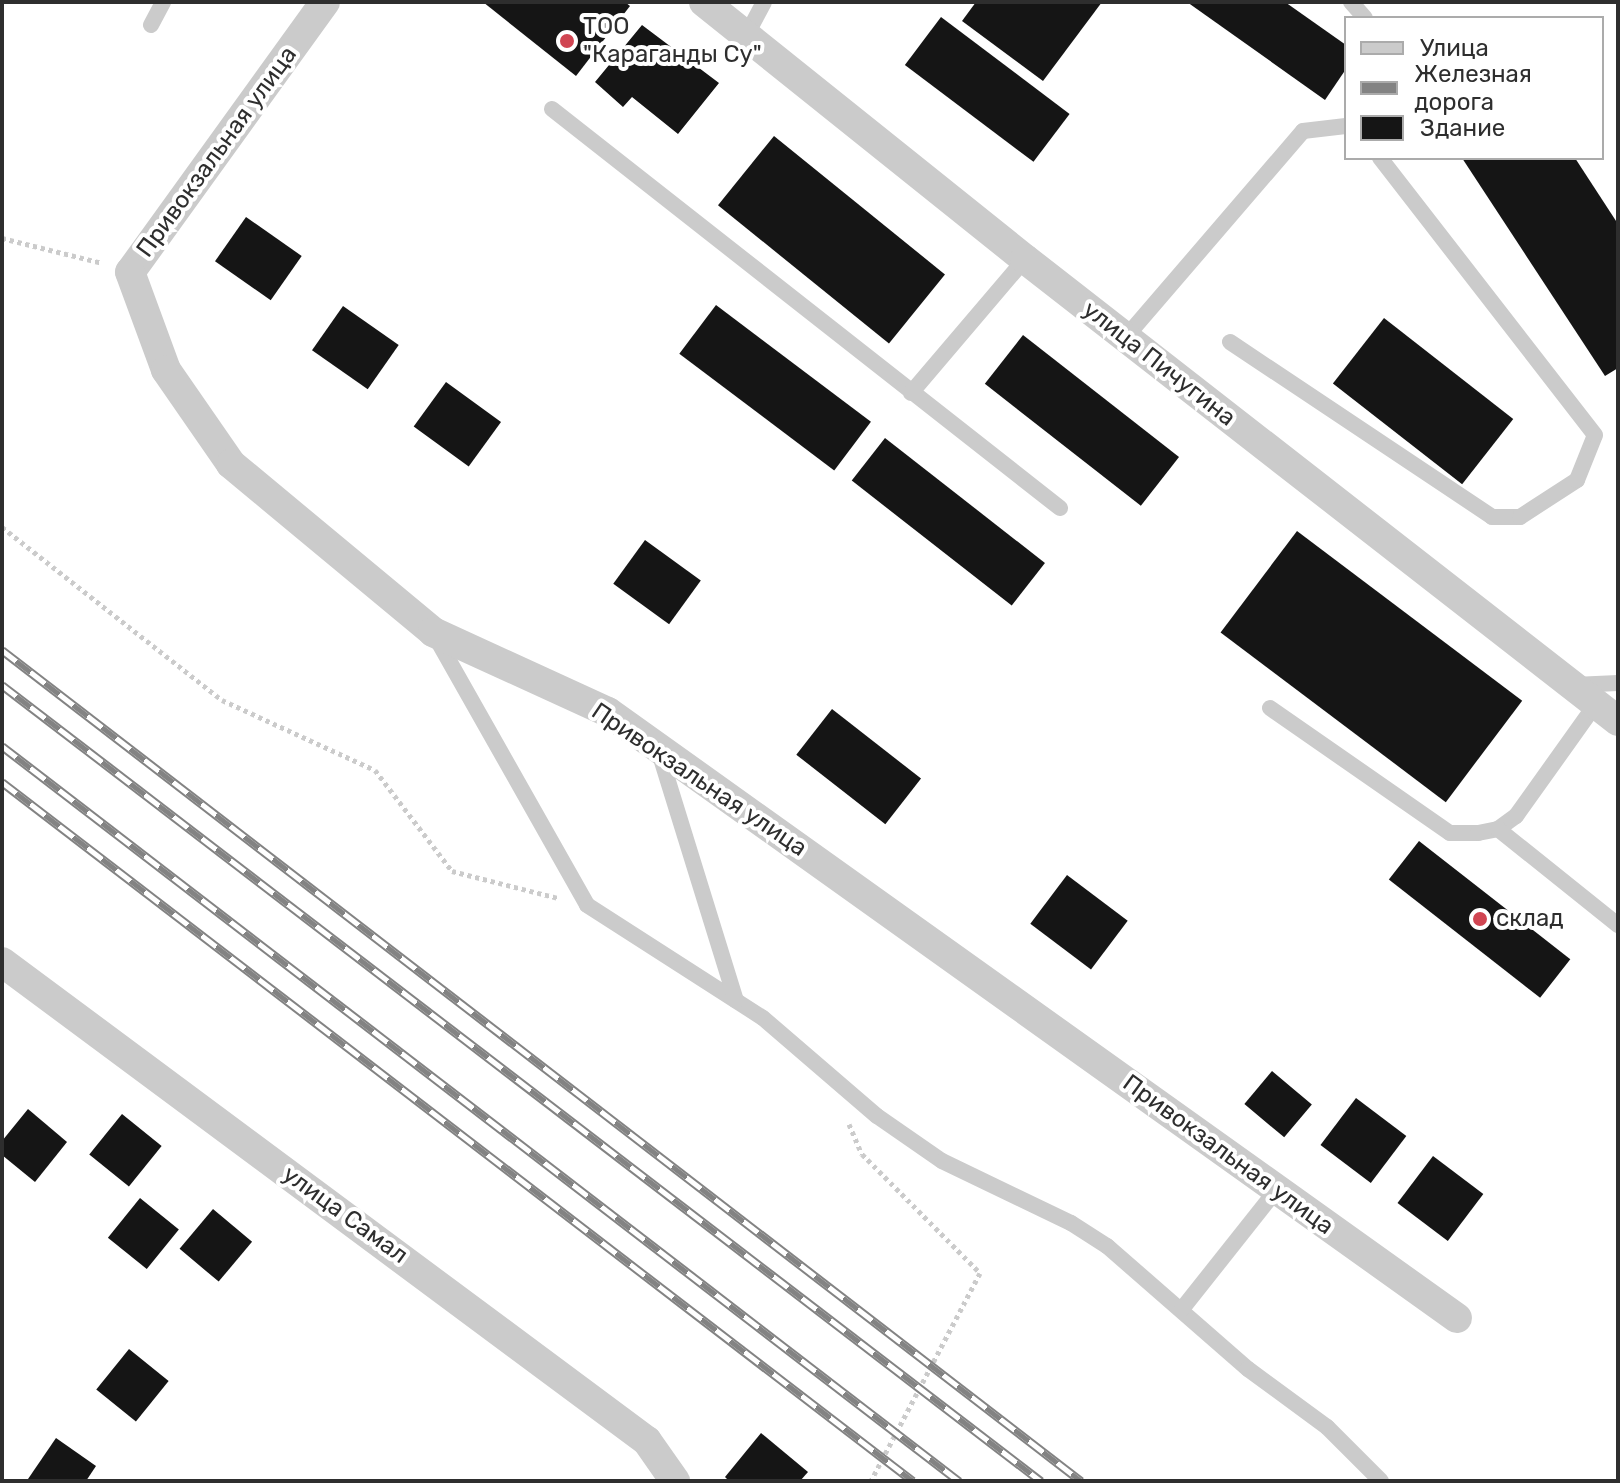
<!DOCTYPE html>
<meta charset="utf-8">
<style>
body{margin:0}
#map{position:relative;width:1620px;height:1483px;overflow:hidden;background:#fff;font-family:Rubik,sans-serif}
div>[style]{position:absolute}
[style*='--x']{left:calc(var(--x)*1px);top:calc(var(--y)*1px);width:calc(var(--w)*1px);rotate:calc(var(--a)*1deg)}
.building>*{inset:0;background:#151515;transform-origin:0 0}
.path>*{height:5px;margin-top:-2.5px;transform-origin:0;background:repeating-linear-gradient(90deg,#cbcbcb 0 4px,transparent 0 8px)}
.lane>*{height:16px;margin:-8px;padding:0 8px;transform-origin:8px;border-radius:8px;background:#cbcbcb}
.street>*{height:30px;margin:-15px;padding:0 15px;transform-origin:15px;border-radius:15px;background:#cbcbcb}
.rail>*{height:9px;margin-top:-4.5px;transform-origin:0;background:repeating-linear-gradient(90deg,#fff 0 18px,#838383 0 36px);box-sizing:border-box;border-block:2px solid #838383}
.dots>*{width:22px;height:22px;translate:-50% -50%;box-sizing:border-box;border:4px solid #fff;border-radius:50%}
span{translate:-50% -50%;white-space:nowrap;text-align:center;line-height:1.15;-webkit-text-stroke:8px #fff;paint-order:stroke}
.poi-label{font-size:24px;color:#2e2e2e}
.left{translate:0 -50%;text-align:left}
.street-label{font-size:24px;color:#2e2e2e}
.frame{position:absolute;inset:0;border:4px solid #2e2e2e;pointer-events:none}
.legend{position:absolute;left:1344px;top:16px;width:260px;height:144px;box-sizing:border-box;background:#fff;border:2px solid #ababab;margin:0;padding:10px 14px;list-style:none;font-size:24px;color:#2e2e2e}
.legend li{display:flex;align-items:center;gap:16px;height:40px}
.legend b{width:40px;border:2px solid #ababab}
</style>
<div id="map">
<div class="building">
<i style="clip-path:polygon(483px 2px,625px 2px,630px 6px,576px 76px)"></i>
<i style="clip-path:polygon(976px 2px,1102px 2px,1043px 81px,962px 21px)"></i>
<i style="clip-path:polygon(1187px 2px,1285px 2px,1346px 45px,1346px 69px,1325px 100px)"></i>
<i style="left:941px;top:17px;width:161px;height:60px;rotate:37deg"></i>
<i style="clip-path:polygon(642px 25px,719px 83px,678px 134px,632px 97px,623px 107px,595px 82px)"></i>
<i style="left:774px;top:136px;width:220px;height:89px;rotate:39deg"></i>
<i style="clip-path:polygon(1462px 158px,1575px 158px,1618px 224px,1618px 368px,1605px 376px)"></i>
<i style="left:246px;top:217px;width:68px;height:54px;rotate:35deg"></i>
<i style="left:716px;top:305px;width:194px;height:61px;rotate:37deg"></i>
<i style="left:343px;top:306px;width:68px;height:54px;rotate:35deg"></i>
<i style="left:1384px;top:318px;width:164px;height:83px;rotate:38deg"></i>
<i style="left:1023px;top:335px;width:198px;height:62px;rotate:38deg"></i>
<i style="left:446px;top:382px;width:68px;height:55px;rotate:36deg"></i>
<i style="left:885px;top:438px;width:203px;height:54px;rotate:38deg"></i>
<i style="left:1297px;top:531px;width:282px;height:127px;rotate:37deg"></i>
<i style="left:645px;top:540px;width:69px;height:54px;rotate:36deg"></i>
<i style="left:832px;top:709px;width:113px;height:58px;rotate:38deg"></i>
<i style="left:1419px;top:841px;width:192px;height:49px;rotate:38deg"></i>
<i style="left:1067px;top:875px;width:76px;height:61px;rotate:37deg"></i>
<i style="left:1272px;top:1071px;width:52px;height:43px;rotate:40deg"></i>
<i style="left:1356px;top:1098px;width:63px;height:59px;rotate:37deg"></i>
<i style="clip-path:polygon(28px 1109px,67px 1142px,35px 1182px,2px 1155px,2px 1141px)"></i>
<i style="left:122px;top:1114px;width:51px;height:52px;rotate:39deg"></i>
<i style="left:1433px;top:1156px;width:63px;height:59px;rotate:37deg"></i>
<i style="left:140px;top:1198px;width:50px;height:51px;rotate:39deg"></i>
<i style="left:213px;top:1209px;width:51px;height:52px;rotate:40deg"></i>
<i style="left:129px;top:1349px;width:51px;height:52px;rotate:39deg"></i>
<i style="clip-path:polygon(761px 1433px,808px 1472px,800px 1481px,729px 1481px,725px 1477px)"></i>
<i style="clip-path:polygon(56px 1438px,96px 1466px,86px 1481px,28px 1479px)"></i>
</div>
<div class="path">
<i style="--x:2;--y:238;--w:103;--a:14"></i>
<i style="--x:2;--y:527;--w:280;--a:38.2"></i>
<i style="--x:222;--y:700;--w:168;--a:24.6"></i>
<i style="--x:375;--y:770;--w:127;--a:52.7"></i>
<i style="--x:452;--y:871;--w:109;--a:14.3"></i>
<i style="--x:849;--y:1124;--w:33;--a:67"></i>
<i style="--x:862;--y:1154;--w:168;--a:45.2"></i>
<i style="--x:980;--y:1273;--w:235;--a:117.7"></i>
</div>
<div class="lane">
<i style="--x:1351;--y:2;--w:21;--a:49"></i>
<i style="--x:151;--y:25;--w:26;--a:-62"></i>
<i style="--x:746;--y:36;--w:38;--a:-62"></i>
<i style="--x:552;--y:109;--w:646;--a:38.15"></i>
<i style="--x:1125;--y:338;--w:273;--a:-49.3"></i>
<i style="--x:1303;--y:131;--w:43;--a:-6.6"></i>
<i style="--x:1230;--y:342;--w:315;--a:33.7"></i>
<i style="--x:1492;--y:517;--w:28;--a:0"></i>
<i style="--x:1520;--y:517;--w:68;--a:-33"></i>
<i style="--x:1577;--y:480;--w:48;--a:-68.2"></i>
<i style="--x:1595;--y:435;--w:351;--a:-127.8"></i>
<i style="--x:911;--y:393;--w:176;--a:-49.6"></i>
<i style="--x:435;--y:636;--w:309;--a:60.5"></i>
<i style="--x:587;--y:905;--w:209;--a:32.7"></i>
<i style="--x:763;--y:1018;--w:150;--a:40.7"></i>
<i style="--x:877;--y:1116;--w:79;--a:34.7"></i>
<i style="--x:942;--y:1161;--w:143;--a:25.7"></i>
<i style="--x:1071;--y:1223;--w:43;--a:32.6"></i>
<i style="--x:1107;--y:1246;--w:187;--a:41.1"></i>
<i style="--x:1248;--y:1369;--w:98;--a:36.3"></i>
<i style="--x:1327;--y:1427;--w:76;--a:45"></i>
<i style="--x:1574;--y:685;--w:44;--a:-2.6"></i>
<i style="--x:1270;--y:708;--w:219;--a:34.8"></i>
<i style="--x:1450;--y:833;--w:28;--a:0"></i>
<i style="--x:1478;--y:833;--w:20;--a:-11"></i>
<i style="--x:1498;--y:829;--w:22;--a:-36"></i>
<i style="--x:1516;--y:816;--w:138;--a:-54.5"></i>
<i style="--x:659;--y:752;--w:260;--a:72.8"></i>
<i style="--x:1498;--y:829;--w:154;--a:38.7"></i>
<i style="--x:1182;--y:1309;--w:153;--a:-51.6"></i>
</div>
<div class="street">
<i style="--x:325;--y:2;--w:333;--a:125.8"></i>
<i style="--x:130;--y:272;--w:104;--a:69.8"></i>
<i style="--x:166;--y:370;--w:114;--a:55.3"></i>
<i style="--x:231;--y:464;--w:263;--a:39.7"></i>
<i style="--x:433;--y:632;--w:192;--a:24.6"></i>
<i style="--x:608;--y:712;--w:1043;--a:35.52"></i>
<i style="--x:704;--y:2;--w:411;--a:38.7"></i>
<i style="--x:1025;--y:259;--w:752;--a:37.92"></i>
<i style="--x:2;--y:962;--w:803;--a:36.6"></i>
<i style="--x:647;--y:1441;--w:49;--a:55"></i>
</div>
<div class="rail">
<i style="--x:2;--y:650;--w:1362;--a:37.6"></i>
<i style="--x:2;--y:685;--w:1309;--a:37.46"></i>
<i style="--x:2;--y:746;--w:1207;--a:37.53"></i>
<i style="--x:2;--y:782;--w:1148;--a:37.5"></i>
</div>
<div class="dots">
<i style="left:567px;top:41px;background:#d04552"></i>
<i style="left:1480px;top:919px;background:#d04552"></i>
</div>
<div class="poi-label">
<span class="left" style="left:583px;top:41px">ТОО<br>"Караганды Су"</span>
<span class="left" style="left:1496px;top:919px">склад</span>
</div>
<div class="street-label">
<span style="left:217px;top:152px;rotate:-54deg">Привокзальная улица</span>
<span style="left:1159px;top:364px;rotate:38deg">улица Пичугина</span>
<span style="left:699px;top:780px;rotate:34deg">Привокзальная улица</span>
<span style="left:1228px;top:1155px;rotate:36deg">Привокзальная улица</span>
<span style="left:345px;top:1215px;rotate:36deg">улица Самал</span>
</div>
<div class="frame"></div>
<ul class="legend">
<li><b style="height:10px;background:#cbcbcb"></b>Улица</li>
<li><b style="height:10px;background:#838383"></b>Железная дорога</li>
<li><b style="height:22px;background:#151515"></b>Здание</li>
</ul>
</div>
